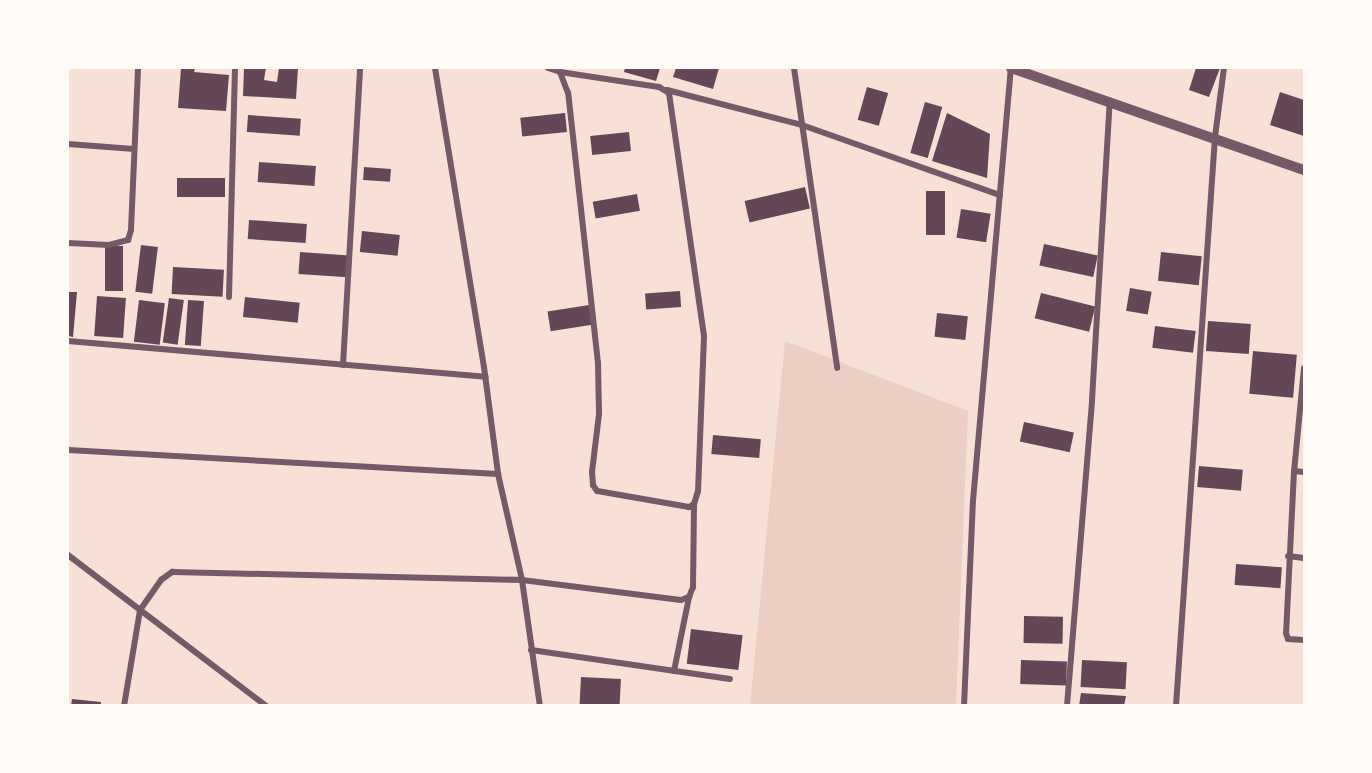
<!DOCTYPE html>
<style>
body{margin:0}
#map{position:relative;width:1372px;height:773px;overflow:hidden;background:#f7e1d7;font-family:"Open Sans",sans-serif}
div>[style]{position:absolute}
[style*='--x']{left:calc(var(--x)*1px);top:calc(var(--y)*1px);width:calc(var(--w)*1px);rotate:calc(var(--a)*1deg)}
.green>*{inset:0;background:#ebcfc5}
.building>*{inset:0;background:#644757;transform-origin:0 0}
.minor>*{height:6px;margin:-3px;padding:0 3px;transform-origin:3px;border-radius:3px;background:#755966}
.tertiary>*{height:10px;margin:-5px;padding:0 5px;transform-origin:5px;border-radius:5px;background:#755966}
span{translate:-50% -50%;white-space:nowrap;text-align:center;line-height:1.15;-webkit-text-stroke:6px #fffaf5;paint-order:stroke}
.frame{position:absolute;inset:0;border:69px solid #fffaf5;pointer-events:none}
</style>
<div id="map">
<div class="green">
<i style="clip-path:polygon(785px 341px,968px 411px,956px 705px,750px 706px)"></i>
</div>
<div class="building">
<i style="clip-path:polygon(181px 68px,195px 68px,194px 72px,229px 75px,226px 111px,178px 108px)"></i>
<i style="clip-path:polygon(244px 68px,266px 68px,264px 80px,277px 82px,279px 68px,298px 68px,296px 99px,243px 96px)"></i>
<i style="clip-path:polygon(625px 68px,660px 68px,656px 81px,624px 72px)"></i>
<i style="clip-path:polygon(676px 68px,719px 68px,713px 89px,673px 77px)"></i>
<i style="clip-path:polygon(1196px 68px,1220px 68px,1209px 97px,1189px 90px)"></i>
<i style="left:867px;top:87px;width:22px;height:34px;rotate:16deg"></i>
<i style="clip-path:polygon(1280px 92px,1304px 100px,1304px 136px,1270px 125px)"></i>
<i style="left:925px;top:102px;width:18px;height:53px;rotate:16deg"></i>
<i style="left:565px;top:113px;width:19px;height:45px;rotate:84deg"></i>
<i style="clip-path:polygon(947px 113px,990px 134px,987px 178px,932px 161px)"></i>
<i style="left:248px;top:115px;width:53px;height:17px;rotate:4deg"></i>
<i style="left:629px;top:132px;width:19px;height:39px;rotate:84deg"></i>
<i style="left:259px;top:162px;width:57px;height:20px;rotate:4deg"></i>
<i style="left:364px;top:167px;width:27px;height:13px;rotate:4deg"></i>
<i style="left:225px;top:178px;width:19px;height:48px;rotate:90deg"></i>
<i style="left:805px;top:187px;width:22px;height:62px;rotate:77deg"></i>
<i style="left:926px;top:191px;width:19px;height:44px"></i>
<i style="left:637px;top:194px;width:17px;height:45px;rotate:80deg"></i>
<i style="left:961px;top:209px;width:30px;height:29px;rotate:9deg"></i>
<i style="left:249px;top:220px;width:58px;height:19px;rotate:4deg"></i>
<i style="left:362px;top:231px;width:38px;height:21px;rotate:6deg"></i>
<i style="left:1044px;top:244px;width:55px;height:22px;rotate:12deg"></i>
<i style="left:141px;top:245px;width:17px;height:47px;rotate:7deg"></i>
<i style="left:105px;top:246px;width:18px;height:45px"></i>
<i style="left:300px;top:252px;width:49px;height:22px;rotate:4deg"></i>
<i style="left:1161px;top:252px;width:41px;height:29px;rotate:6deg"></i>
<i style="left:173px;top:267px;width:51px;height:27px;rotate:3deg"></i>
<i style="left:1130px;top:288px;width:22px;height:23px;rotate:10deg"></i>
<i style="left:680px;top:291px;width:16px;height:35px;rotate:86deg"></i>
<i style="clip-path:polygon(68px 292px,77px 292px,73px 337px,68px 336px)"></i>
<i style="left:1041px;top:293px;width:56px;height:26px;rotate:14deg"></i>
<i style="left:97px;top:296px;width:29px;height:40px;rotate:4deg"></i>
<i style="left:245px;top:297px;width:55px;height:20px;rotate:6deg"></i>
<i style="left:169px;top:298px;width:15px;height:45px;rotate:8deg"></i>
<i style="left:139px;top:300px;width:26px;height:42px;rotate:7deg"></i>
<i style="left:188px;top:300px;width:16px;height:45px;rotate:4deg"></i>
<i style="left:589px;top:305px;width:20px;height:42px;rotate:81deg"></i>
<i style="left:937px;top:313px;width:31px;height:24px;rotate:6deg"></i>
<i style="left:1208px;top:321px;width:43px;height:30px;rotate:4deg"></i>
<i style="left:1155px;top:326px;width:41px;height:22px;rotate:7deg"></i>
<i style="left:1253px;top:351px;width:44px;height:43px;rotate:5deg"></i>
<i style="left:1024px;top:422px;width:51px;height:20px;rotate:12deg"></i>
<i style="left:713px;top:435px;width:48px;height:19px;rotate:5deg"></i>
<i style="left:1199px;top:466px;width:44px;height:21px;rotate:5deg"></i>
<i style="left:1236px;top:564px;width:46px;height:21px;rotate:4deg"></i>
<i style="left:1024px;top:616px;width:39px;height:27px;rotate:1deg"></i>
<i style="left:691px;top:629px;width:52px;height:35px;rotate:7deg"></i>
<i style="left:1021px;top:660px;width:46px;height:24px;rotate:2deg"></i>
<i style="left:1082px;top:660px;width:45px;height:27px;rotate:3deg"></i>
<i style="left:581px;top:677px;width:40px;height:29px;rotate:3deg"></i>
<i style="clip-path:polygon(1081px 693px,1126px 696px,1124px 706px,1079px 706px)"></i>
<i style="clip-path:polygon(72px 699px,101px 702px,101px 706px,71px 706px)"></i>
</div>
<div class="minor">
<i style="--x:435;--y:68;--w:303;--a:80.7"></i>
<i style="--x:484;--y:367;--w:108;--a:82.5"></i>
<i style="--x:498;--y:474;--w:109;--a:77.2"></i>
<i style="--x:522;--y:580;--w:127;--a:81.9"></i>
<i style="--x:548;--y:68;--w:13;--a:18"></i>
<i style="--x:560;--y:72;--w:100;--a:8.6"></i>
<i style="--x:659;--y:87;--w:12;--a:31"></i>
<i style="--x:669;--y:93;--w:246;--a:81.8"></i>
<i style="--x:704;--y:336;--w:155;--a:92.2"></i>
<i style="--x:698;--y:491;--w:14;--a:107"></i>
<i style="--x:694;--y:504;--w:6;--a:149"></i>
<i style="--x:689;--y:507;--w:93;--a:-170.1"></i>
<i style="--x:597;--y:491;--w:7;--a:-124"></i>
<i style="--x:593;--y:485;--w:13;--a:-94"></i>
<i style="--x:592;--y:472;--w:58;--a:-83.1"></i>
<i style="--x:599;--y:414;--w:51;--a:-91.1"></i>
<i style="--x:598;--y:363;--w:272;--a:-96.3"></i>
<i style="--x:568;--y:93;--w:22;--a:-111"></i>
<i style="--x:794;--y:68;--w:303;--a:81.8"></i>
<i style="--x:667;--y:90;--w:139;--a:14.5"></i>
<i style="--x:802;--y:125;--w:210;--a:19.5"></i>
<i style="--x:68;--y:144;--w:66;--a:4.3"></i>
<i style="--x:68;--y:243;--w:41;--a:2.8"></i>
<i style="--x:109;--y:245;--w:20;--a:-15"></i>
<i style="--x:128;--y:240;--w:10;--a:-73"></i>
<i style="--x:131;--y:230;--w:162;--a:-87.5"></i>
<i style="--x:229;--y:297;--w:229;--a:-88.5"></i>
<i style="--x:68;--y:341;--w:419;--a:4.9"></i>
<i style="--x:343;--y:365;--w:297;--a:-86.7"></i>
<i style="--x:1304;--y:368;--w:103;--a:95.5"></i>
<i style="--x:1294;--y:471;--w:162;--a:92.8"></i>
<i style="--x:1286;--y:633;--w:6;--a:72"></i>
<i style="--x:1288;--y:639;--w:16;--a:4"></i>
<i style="--x:68;--y:450;--w:431;--a:3.2"></i>
<i style="--x:1294;--y:471;--w:10;--a:6"></i>
<i style="--x:68;--y:555;--w:249;--a:37.3"></i>
<i style="--x:1288;--y:556;--w:16;--a:7"></i>
<i style="--x:531;--y:650;--w:201;--a:8.3"></i>
<i style="--x:674;--y:671;--w:76;--a:-78.5"></i>
<i style="--x:124;--y:706;--w:97;--a:-80.5"></i>
<i style="--x:140;--y:610;--w:37;--a:-55"></i>
<i style="--x:161;--y:580;--w:14;--a:-36"></i>
<i style="--x:172;--y:572;--w:350;--a:1.3"></i>
<i style="--x:522;--y:580;--w:160;--a:7.2"></i>
<i style="--x:681;--y:600;--w:9;--a:-21"></i>
<i style="--x:689;--y:597;--w:11;--a:-68"></i>
<i style="--x:693;--y:587;--w:83;--a:-89.3"></i>
<i style="--x:964;--y:706;--w:205;--a:-87.5"></i>
<i style="--x:973;--y:501;--w:435;--a:-85"></i>
<i style="--x:1067;--y:706;--w:307;--a:-85.3"></i>
<i style="--x:1092;--y:400;--w:300;--a:-86.6"></i>
<i style="--x:1176;--y:706;--w:570;--a:-86.08"></i>
<i style="--x:1215;--y:137;--w:70;--a:-82.6"></i>
</div>
<div class="tertiary">
<i style="--x:1011;--y:68;--w:310;--a:19.2"></i>
</div>
<div class="frame"></div>
</div>
